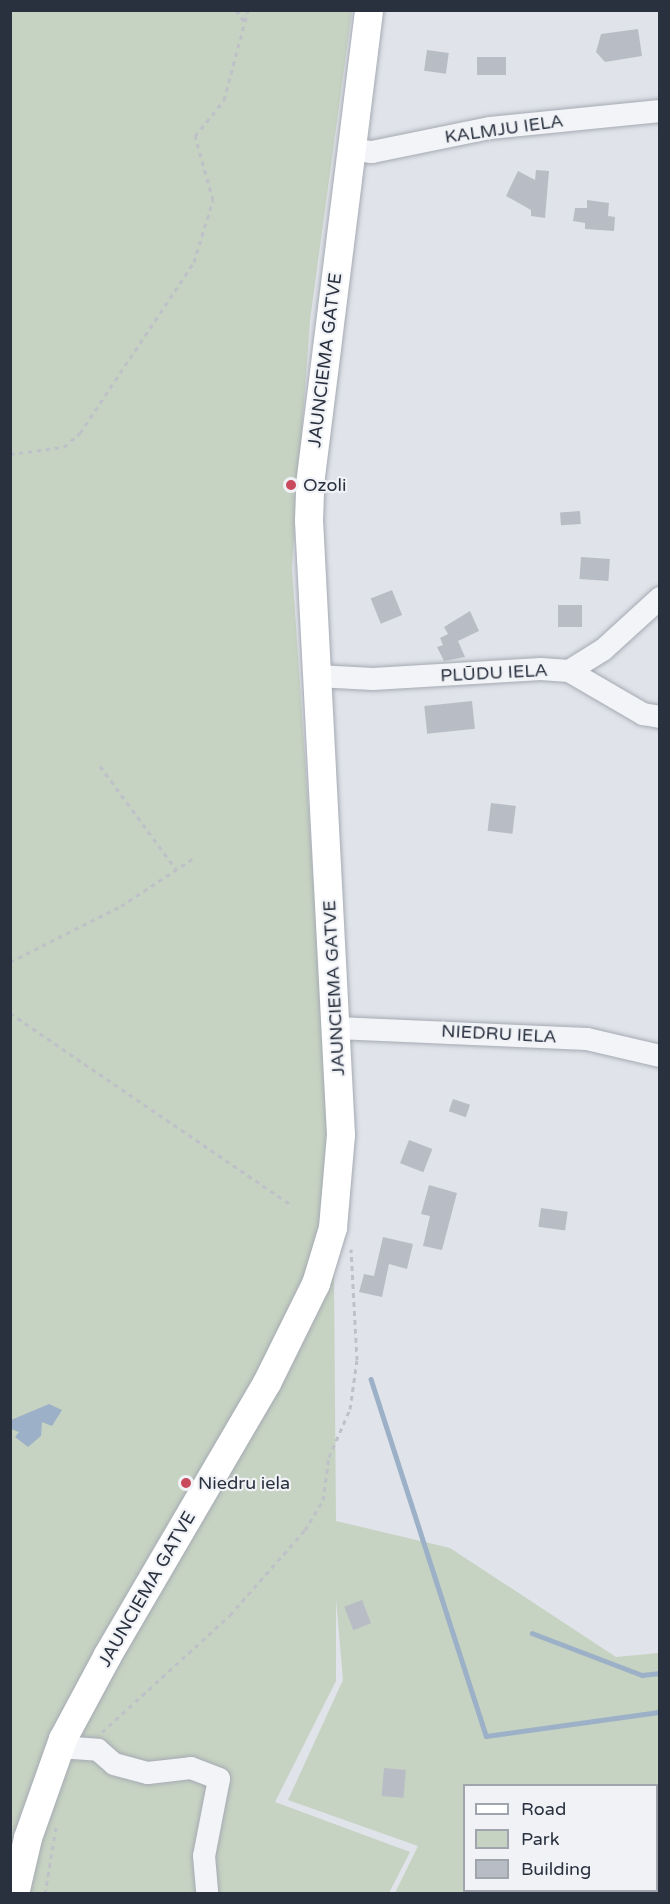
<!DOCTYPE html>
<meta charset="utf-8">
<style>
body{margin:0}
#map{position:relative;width:670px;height:1904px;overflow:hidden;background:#e0e3e9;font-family:"Varela Round",sans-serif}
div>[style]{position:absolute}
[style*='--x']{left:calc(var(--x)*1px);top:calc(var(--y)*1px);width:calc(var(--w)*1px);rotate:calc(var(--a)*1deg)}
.green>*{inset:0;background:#c6d2c2}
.water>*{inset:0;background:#9cb1c7}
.stream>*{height:4.5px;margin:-2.25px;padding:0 2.25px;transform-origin:2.25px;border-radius:2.25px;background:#9cb1c7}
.building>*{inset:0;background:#b8bdc5;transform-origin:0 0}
.path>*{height:3px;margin-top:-1.5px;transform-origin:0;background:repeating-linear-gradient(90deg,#bec1c7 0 4.5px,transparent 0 9px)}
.roads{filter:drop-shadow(0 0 2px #a5aab3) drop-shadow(0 0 2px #a5aab3)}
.minor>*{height:22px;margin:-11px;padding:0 11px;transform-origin:11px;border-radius:11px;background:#f3f4f7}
.major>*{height:28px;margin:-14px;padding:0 14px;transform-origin:14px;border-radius:14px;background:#fff}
.dots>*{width:16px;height:16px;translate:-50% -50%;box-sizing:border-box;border:3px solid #f0f2f6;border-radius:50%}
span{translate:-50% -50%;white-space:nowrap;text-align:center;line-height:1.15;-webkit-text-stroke:4.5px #f0f2f6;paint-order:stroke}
.street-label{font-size:18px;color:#29313f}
.poi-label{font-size:18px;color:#29313f}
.left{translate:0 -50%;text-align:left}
.frame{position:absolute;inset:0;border:12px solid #29313f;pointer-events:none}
.legend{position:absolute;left:463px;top:1784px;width:195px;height:108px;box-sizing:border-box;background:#f0f2f6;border:2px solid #a0a5ad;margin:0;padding:8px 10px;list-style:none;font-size:18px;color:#29313f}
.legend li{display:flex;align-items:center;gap:12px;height:30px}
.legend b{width:30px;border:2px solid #a0a5ad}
</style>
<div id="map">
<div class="green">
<i style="clip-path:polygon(evenodd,11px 11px,352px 11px,310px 320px,292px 568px,333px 1162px,336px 1521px,450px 1548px,616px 1657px,659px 1653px,659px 1893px,395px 1893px,418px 1846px,288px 1800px,343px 1680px,336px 1599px,336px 1681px,275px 1802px,410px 1852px,389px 1893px,11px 1894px,11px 11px,464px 1786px,656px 1786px,656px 1890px,464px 1890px,464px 1786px)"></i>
</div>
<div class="water">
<i style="clip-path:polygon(49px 1404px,62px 1410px,52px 1426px,42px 1422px,41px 1436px,28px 1447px,15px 1437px,19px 1432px,11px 1429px,11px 1420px)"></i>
</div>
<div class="stream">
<i style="--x:371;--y:1379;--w:375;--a:72.1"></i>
<i style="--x:486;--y:1736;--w:176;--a:-7.9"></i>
<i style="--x:532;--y:1633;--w:118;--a:20.9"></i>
<i style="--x:642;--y:1675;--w:18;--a:-6"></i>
</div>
<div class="building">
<i style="clip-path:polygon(638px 29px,642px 56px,605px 62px,596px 52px,601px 34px)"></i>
<i style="left:427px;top:50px;width:22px;height:21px;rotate:8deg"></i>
<i style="left:477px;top:57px;width:29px;height:18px"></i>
<i style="clip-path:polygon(536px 170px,549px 171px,545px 218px,531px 216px,531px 210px,506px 196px,518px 171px,535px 180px)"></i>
<i style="clip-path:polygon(587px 200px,609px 203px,608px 216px,615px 217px,614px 231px,585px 229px,585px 223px,573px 221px,575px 208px,587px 208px)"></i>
<i style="left:580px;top:511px;width:13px;height:20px;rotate:86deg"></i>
<i style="left:581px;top:557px;width:29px;height:22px;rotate:4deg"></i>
<i style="left:392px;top:590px;width:27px;height:23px;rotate:68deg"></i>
<i style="left:558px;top:605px;width:24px;height:22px"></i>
<i style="clip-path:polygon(470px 611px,479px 631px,458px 641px,465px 657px,444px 661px,437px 647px,443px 645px,440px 638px,448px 634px,444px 627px)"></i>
<i style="left:472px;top:701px;width:28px;height:48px;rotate:84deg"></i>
<i style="left:491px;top:803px;width:25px;height:28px;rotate:7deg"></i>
<i style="left:453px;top:1099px;width:18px;height:13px;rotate:19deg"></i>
<i style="left:409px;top:1140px;width:25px;height:25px;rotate:21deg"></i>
<i style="clip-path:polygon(429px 1185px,457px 1193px,442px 1250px,423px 1246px,430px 1216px,421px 1214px)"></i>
<i style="left:541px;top:1208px;width:27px;height:19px;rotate:8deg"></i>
<i style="clip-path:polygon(383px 1237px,413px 1244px,407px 1269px,389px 1264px,382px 1297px,359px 1292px,364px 1274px,374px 1276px)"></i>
<i style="left:362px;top:1600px;width:25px;height:19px;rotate:69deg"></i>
<i style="left:384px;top:1768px;width:22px;height:28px;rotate:5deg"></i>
</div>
<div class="path">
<i style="--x:236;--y:10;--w:14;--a:54"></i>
<i style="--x:10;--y:454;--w:54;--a:-7.4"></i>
<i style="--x:64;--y:447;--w:21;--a:-41"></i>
<i style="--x:80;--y:433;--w:206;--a:-56.3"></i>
<i style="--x:194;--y:262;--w:65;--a:-73"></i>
<i style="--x:213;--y:200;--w:66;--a:-105.7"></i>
<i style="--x:195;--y:136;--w:46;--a:-51.1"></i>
<i style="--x:224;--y:100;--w:93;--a:-75.1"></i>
<i style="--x:100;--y:766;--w:128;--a:53.6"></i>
<i style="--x:10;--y:962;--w:124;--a:-26.8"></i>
<i style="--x:121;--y:906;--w:89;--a:-33.5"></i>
<i style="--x:10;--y:1013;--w:338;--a:34.3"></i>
<i style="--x:102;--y:1732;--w:173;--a:-42.4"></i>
<i style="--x:230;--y:1615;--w:113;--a:-48.6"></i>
<i style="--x:305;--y:1530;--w:35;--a:-59"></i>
<i style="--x:323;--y:1500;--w:43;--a:-82.1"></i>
<i style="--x:329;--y:1457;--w:52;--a:-66.4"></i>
<i style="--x:350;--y:1409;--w:49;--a:-81.9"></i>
<i style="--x:357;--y:1360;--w:111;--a:-93.1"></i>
<i style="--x:45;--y:1894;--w:68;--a:-80.7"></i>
</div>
<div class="roads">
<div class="minor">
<i style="--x:350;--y:149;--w:22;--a:8"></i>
<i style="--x:372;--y:152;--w:120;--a:-11.5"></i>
<i style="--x:490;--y:128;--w:171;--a:-5.7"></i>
<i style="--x:569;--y:671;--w:40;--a:-32"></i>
<i style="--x:603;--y:650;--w:77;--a:-42.4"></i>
<i style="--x:317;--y:676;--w:56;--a:3.1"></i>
<i style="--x:373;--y:679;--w:168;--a:-3.4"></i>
<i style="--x:541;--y:669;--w:28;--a:4"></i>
<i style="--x:569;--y:671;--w:86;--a:30.2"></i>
<i style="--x:643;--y:714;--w:17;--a:10"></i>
<i style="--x:337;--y:1028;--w:250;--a:2.5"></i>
<i style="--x:587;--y:1039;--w:75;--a:13.1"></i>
<i style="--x:59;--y:1747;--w:39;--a:4"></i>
<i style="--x:98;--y:1750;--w:21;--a:41"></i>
<i style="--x:114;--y:1764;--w:35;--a:15"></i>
<i style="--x:148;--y:1773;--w:43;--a:-6.6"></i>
<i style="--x:191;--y:1768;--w:30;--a:21"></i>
<i style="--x:219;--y:1779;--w:78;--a:101"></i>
<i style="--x:204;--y:1856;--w:38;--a:85"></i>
<i style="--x:656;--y:1816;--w:4;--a:0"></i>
<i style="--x:533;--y:1894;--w:4;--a:-76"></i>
</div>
<div class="major">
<i style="--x:15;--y:1894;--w:57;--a:-76.9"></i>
<i style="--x:28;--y:1838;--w:105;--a:-70.5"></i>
<i style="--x:63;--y:1739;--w:95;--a:-61.8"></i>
<i style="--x:108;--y:1655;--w:315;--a:-59.7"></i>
<i style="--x:267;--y:1383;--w:110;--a:-63.7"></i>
<i style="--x:316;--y:1284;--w:59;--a:-73.1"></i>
<i style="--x:333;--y:1228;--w:93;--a:-85.1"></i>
<i style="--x:341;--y:1135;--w:615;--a:-92.98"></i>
<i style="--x:309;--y:521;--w:36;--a:-88"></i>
<i style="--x:310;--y:485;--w:479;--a:-82.9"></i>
</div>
</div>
<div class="dots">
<i style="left:291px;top:485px;background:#c94a5c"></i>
<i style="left:186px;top:1483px;background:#c94a5c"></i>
</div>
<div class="street-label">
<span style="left:504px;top:129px;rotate:-8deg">KALMJU IELA</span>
<span style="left:325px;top:360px;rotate:-83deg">JAUNCIEMA GATVE</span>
<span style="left:494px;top:673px;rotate:-3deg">PLŪDU IELA</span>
<span style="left:334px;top:988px;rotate:-93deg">JAUNCIEMA GATVE</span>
<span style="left:499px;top:1034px;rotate:3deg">NIEDRU IELA</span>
<span style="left:147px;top:1589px;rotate:-60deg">JAUNCIEMA GATVE</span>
</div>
<div class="poi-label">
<span class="left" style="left:303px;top:485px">Ozoli</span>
<span class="left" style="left:198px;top:1483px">Niedru iela</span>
</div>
<div class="frame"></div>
<ul class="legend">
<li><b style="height:8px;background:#fff"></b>Road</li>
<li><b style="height:16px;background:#c6d2c2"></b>Park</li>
<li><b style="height:16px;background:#b8bdc5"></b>Building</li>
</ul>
</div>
